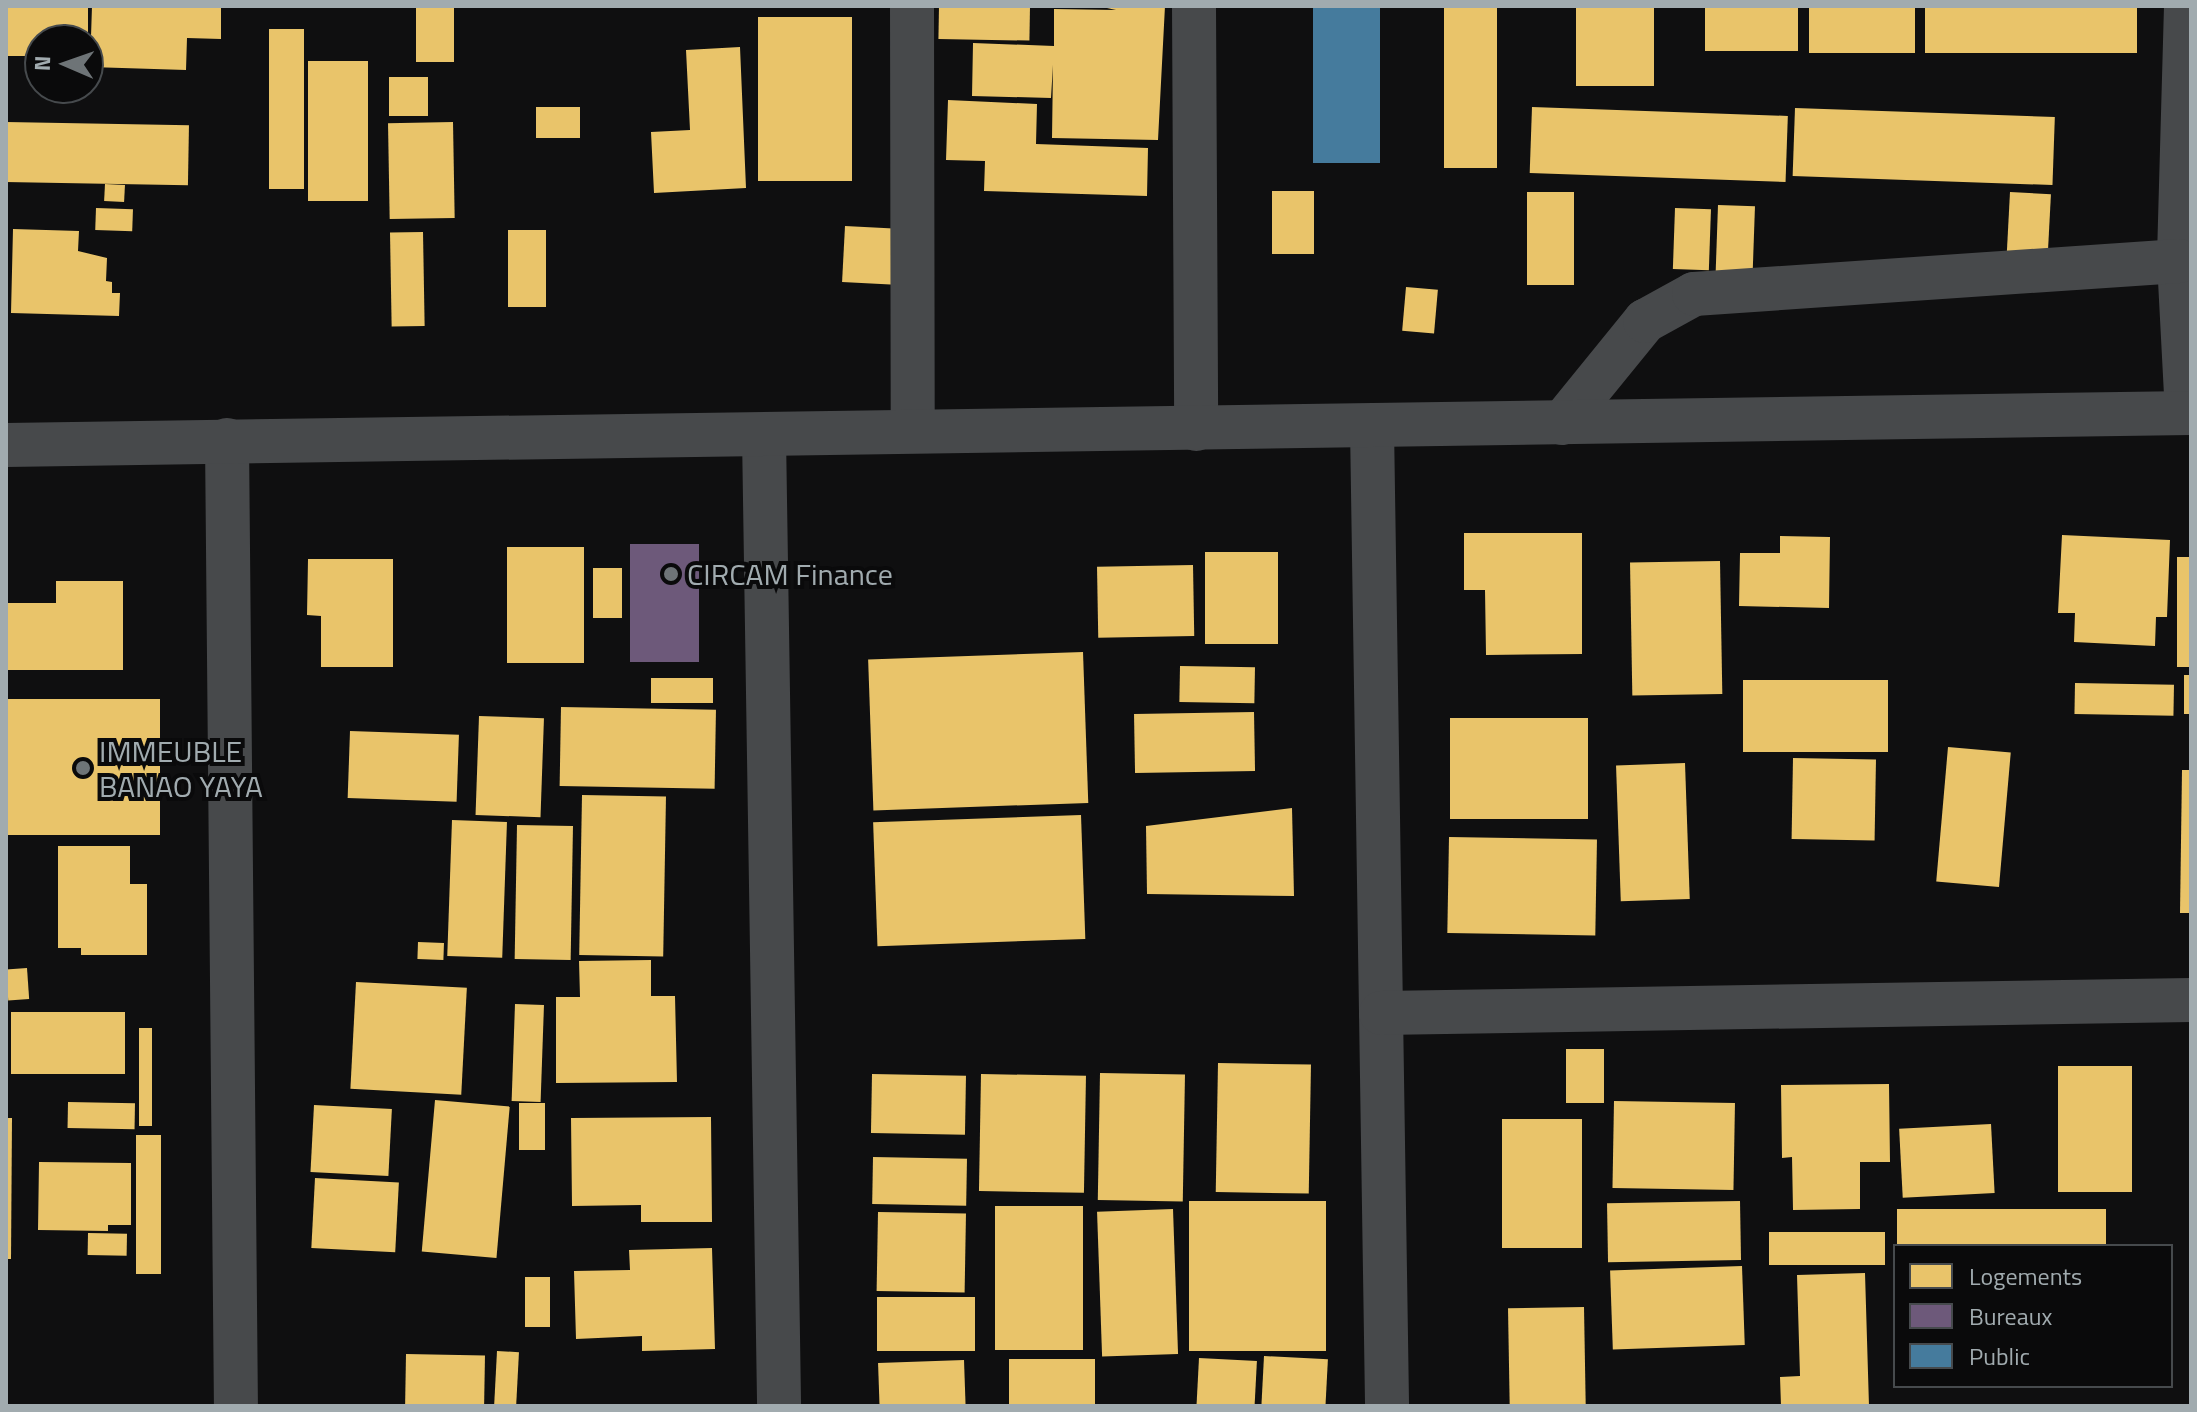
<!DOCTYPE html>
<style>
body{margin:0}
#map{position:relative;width:2197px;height:1412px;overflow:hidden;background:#0f0f10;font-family:"Titillium Web",sans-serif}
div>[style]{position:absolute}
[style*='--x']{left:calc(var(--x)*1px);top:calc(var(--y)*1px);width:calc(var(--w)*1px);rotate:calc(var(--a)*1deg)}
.homes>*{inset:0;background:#e9c46a;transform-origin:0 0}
.offices>*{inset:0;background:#6d597a;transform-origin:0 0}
.public>*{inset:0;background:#457b9d;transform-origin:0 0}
.minor>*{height:44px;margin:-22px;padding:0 22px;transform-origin:22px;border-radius:22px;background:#47494b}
.dots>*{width:22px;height:22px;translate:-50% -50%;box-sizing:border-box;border:4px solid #0a0a0b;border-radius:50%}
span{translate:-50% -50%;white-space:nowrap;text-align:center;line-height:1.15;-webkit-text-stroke:8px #0a0a0b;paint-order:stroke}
.poi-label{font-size:30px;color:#a1abaf}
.left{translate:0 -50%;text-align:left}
.frame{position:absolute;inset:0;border:8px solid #a1abaf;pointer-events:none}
.legend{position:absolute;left:1893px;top:1244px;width:280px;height:144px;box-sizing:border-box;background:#0a0a0b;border:2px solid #464a4d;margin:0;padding:10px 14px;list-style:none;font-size:24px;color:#a1abaf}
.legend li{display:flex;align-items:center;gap:16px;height:40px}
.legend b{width:40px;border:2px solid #464a4d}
.north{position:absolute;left:24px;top:24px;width:80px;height:80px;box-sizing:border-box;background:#0a0a0b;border:2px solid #464a4d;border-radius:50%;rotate:272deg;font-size:22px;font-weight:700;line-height:32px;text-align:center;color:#a1abaf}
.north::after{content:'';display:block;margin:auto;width:28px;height:36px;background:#6e7477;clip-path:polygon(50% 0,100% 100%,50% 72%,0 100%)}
</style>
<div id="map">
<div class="homes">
<i style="clip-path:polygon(6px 6px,88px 6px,88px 40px,40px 40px,40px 56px,6px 56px)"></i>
<i style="clip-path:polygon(92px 6px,221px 6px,221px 39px,187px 38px,186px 70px,90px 67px)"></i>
<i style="left:416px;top:6px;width:38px;height:56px"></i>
<i style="left:939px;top:6px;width:91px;height:33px;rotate:1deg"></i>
<i style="clip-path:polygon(1098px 6px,1165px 6px,1158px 140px,1052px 138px,1053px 65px,1051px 98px,972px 96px,973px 43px,1054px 46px,1054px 9px,1116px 10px)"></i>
<i style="left:1444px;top:6px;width:53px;height:162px"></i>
<i style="left:1576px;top:6px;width:78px;height:80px"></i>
<i style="left:1705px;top:6px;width:93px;height:45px"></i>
<i style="left:1809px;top:6px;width:106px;height:47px"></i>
<i style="left:1925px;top:6px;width:212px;height:47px"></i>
<i style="left:852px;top:17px;width:164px;height:94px;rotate:90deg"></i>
<i style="left:269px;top:29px;width:35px;height:160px"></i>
<i style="clip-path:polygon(740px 47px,746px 188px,654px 193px,651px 132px,690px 130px,686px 50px)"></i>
<i style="left:368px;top:61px;width:140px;height:60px;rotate:90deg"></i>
<i style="left:428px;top:77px;width:39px;height:39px;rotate:90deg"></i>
<i style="clip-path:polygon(948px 100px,1037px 104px,1036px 144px,1148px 148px,1147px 196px,984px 191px,985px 161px,946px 160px)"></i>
<i style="left:536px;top:107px;width:44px;height:31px"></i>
<i style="left:1532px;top:107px;width:256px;height:66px;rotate:2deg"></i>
<i style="left:1795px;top:108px;width:260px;height:68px;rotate:2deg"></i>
<i style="left:6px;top:122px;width:183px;height:60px;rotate:1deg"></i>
<i style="left:453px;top:122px;width:96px;height:65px;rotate:89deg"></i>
<i style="left:105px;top:184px;width:20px;height:17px;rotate:3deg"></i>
<i style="left:1272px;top:191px;width:42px;height:63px"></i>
<i style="left:1527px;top:192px;width:47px;height:93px"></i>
<i style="left:2010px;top:192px;width:41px;height:65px;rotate:3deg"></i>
<i style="left:1718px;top:205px;width:37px;height:66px;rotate:2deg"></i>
<i style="left:96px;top:208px;width:37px;height:22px;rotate:2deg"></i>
<i style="left:1675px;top:208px;width:36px;height:61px;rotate:2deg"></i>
<i style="left:845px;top:226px;width:63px;height:56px;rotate:3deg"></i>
<i style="clip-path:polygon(13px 229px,79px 231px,78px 251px,107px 258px,106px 281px,112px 282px,112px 293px,120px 293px,119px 316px,11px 313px)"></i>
<i style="left:508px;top:230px;width:38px;height:77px"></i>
<i style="left:423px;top:232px;width:94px;height:33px;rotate:89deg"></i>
<i style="left:1406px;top:287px;width:32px;height:44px;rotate:5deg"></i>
<i style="clip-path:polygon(1464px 533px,1582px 533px,1582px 654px,1486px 655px,1485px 590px,1464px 590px)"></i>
<i style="clip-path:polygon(2062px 535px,2170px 540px,2167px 617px,2156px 617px,2155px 646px,2074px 642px,2075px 613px,2058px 613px)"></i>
<i style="clip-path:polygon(1780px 536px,1830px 537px,1829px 608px,1739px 606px,1740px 553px,1780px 553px)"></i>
<i style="left:507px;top:547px;width:77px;height:116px"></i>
<i style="left:1205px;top:552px;width:73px;height:92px"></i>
<i style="left:2177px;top:557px;width:14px;height:110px"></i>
<i style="clip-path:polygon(308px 559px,393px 559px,393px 667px,321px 667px,321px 616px,307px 615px)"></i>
<i style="left:1720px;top:561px;width:133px;height:90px;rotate:89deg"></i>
<i style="left:1193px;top:565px;width:71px;height:96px;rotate:89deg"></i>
<i style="left:622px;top:568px;width:50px;height:29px;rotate:90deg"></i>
<i style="clip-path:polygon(56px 581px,123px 581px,123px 670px,6px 670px,6px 603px,56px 603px)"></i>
<i style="left:1083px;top:652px;width:151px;height:215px;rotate:88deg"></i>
<i style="left:1180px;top:666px;width:75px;height:36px;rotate:1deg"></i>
<i style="left:2184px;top:675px;width:7px;height:39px"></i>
<i style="left:651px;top:678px;width:62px;height:25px"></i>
<i style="left:1743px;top:680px;width:145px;height:72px"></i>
<i style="left:2075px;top:683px;width:99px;height:31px;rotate:1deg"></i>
<i style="left:160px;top:699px;width:136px;height:154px;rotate:90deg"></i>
<i style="left:561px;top:707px;width:155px;height:79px;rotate:1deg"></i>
<i style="left:1254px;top:712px;width:59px;height:120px;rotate:89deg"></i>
<i style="left:479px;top:716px;width:65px;height:99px;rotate:2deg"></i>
<i style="left:1450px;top:718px;width:138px;height:101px"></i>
<i style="left:350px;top:731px;width:109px;height:67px;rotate:2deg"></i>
<i style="left:1948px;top:747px;width:63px;height:135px;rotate:5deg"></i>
<i style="left:1793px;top:758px;width:83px;height:81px;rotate:1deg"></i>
<i style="left:1685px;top:763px;width:136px;height:69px;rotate:88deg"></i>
<i style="clip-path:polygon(2182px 770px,2191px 770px,2191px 913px,2180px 913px)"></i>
<i style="left:582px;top:795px;width:84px;height:160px;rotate:1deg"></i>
<i style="clip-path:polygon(1292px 808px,1294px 896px,1147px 894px,1146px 826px)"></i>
<i style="left:1081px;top:815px;width:124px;height:208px;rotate:88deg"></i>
<i style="left:452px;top:820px;width:55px;height:136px;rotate:2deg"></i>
<i style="left:517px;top:825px;width:56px;height:134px;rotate:1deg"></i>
<i style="left:1449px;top:837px;width:148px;height:96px;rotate:1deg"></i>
<i style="clip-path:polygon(58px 846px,130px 846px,130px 884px,147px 884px,147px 955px,81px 955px,81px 948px,58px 948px)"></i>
<i style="left:418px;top:942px;width:26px;height:17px;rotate:2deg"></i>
<i style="clip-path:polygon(651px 960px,651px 996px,675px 996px,677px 1082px,556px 1083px,556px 997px,580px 997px,579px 961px)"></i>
<i style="left:27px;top:968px;width:31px;height:21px;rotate:86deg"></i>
<i style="left:356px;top:982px;width:111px;height:107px;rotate:3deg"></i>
<i style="left:515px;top:1004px;width:29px;height:97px;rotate:2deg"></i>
<i style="left:11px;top:1012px;width:114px;height:62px"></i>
<i style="left:139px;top:1028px;width:13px;height:98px"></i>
<i style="left:1566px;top:1049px;width:38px;height:54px"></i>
<i style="left:1218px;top:1063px;width:93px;height:129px;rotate:1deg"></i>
<i style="left:2132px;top:1066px;width:126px;height:74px;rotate:90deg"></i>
<i style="left:1100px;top:1073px;width:85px;height:127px;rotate:1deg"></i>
<i style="left:872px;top:1074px;width:94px;height:59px;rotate:1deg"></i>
<i style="left:981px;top:1074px;width:105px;height:117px;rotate:1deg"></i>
<i style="clip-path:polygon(1889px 1084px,1890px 1162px,1860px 1162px,1860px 1209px,1793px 1210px,1792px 1157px,1782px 1158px,1781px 1085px)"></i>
<i style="left:435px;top:1100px;width:75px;height:152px;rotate:5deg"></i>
<i style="left:1614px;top:1101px;width:121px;height:87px;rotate:1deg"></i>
<i style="left:68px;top:1102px;width:67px;height:26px;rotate:1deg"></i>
<i style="left:545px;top:1103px;width:47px;height:26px;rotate:90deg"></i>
<i style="left:314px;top:1105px;width:78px;height:67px;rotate:3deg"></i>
<i style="clip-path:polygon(711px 1117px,712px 1222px,641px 1222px,641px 1205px,572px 1206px,571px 1118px)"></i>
<i style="clip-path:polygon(6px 1118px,12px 1118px,11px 1259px,6px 1259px)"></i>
<i style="left:1502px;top:1119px;width:80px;height:129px"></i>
<i style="left:1991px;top:1124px;width:69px;height:92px;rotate:87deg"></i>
<i style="left:136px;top:1135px;width:25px;height:139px"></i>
<i style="left:873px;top:1157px;width:94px;height:47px;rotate:1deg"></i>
<i style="clip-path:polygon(39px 1162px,131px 1163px,131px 1225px,108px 1225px,108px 1231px,38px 1230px)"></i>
<i style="left:315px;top:1178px;width:84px;height:70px;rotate:3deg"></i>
<i style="left:1189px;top:1201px;width:137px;height:150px"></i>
<i style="left:1740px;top:1201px;width:59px;height:133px;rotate:89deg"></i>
<i style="left:1083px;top:1206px;width:144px;height:88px;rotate:90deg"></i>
<i style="left:1173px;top:1209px;width:145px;height:76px;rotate:88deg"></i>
<i style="left:2106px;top:1209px;width:37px;height:209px;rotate:90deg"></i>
<i style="left:878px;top:1212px;width:88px;height:79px;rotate:1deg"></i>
<i style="left:1769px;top:1232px;width:116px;height:33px"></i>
<i style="left:88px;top:1233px;width:39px;height:22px;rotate:1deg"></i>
<i style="clip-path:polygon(712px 1248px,715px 1349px,642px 1351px,642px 1336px,576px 1339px,574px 1271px,630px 1270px,629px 1250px)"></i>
<i style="left:1742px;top:1266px;width:79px;height:132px;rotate:88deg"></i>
<i style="clip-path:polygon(1865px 1273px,1869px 1406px,1781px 1406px,1780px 1377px,1800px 1376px,1797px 1275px)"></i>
<i style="left:525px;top:1277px;width:25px;height:50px"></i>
<i style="left:975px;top:1297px;width:54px;height:98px;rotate:90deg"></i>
<i style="left:1584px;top:1307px;width:99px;height:76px;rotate:89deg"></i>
<i style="left:497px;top:1351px;width:22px;height:55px;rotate:3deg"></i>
<i style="left:406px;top:1354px;width:79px;height:50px;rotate:1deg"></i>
<i style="left:1264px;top:1356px;width:64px;height:50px;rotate:3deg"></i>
<i style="left:1199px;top:1358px;width:58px;height:48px;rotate:3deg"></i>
<i style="left:1009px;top:1359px;width:86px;height:47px"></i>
<i style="left:964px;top:1360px;width:46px;height:86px;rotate:88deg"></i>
</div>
<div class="offices">
<i style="left:630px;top:544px;width:69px;height:118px"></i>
</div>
<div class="public">
<i style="left:1313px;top:6px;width:67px;height:157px"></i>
</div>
<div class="minor">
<i style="--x:912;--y:6;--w:423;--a:89.9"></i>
<i style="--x:1194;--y:6;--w:423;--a:89.7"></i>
<i style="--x:2186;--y:6;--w:255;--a:91.6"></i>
<i style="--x:2179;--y:261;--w:152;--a:87"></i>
<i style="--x:1562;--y:423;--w:132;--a:-50.9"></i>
<i style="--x:1645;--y:321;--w:56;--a:-28.9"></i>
<i style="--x:1694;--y:294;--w:486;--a:-3.9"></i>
<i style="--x:1372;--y:426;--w:980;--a:89.12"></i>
<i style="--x:764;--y:435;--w:971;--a:89.11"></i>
<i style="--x:227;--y:440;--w:966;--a:89.47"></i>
<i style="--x:6;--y:445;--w:2185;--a:-0.84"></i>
<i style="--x:1381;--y:1013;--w:810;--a:-0.92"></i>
</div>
<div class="dots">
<i style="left:671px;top:574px;background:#6e7477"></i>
<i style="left:83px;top:768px;background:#6e7477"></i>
</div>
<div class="poi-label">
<span class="left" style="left:687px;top:574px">CIRCAM Finance</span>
<span class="left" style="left:99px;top:768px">IMMEUBLE<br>BANAO YAYA</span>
</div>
<div class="frame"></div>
<ul class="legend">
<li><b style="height:22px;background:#e9c46a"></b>Logements</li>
<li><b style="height:22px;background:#6d597a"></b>Bureaux</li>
<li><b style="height:22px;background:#457b9d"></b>Public</li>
</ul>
<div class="north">N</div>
</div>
